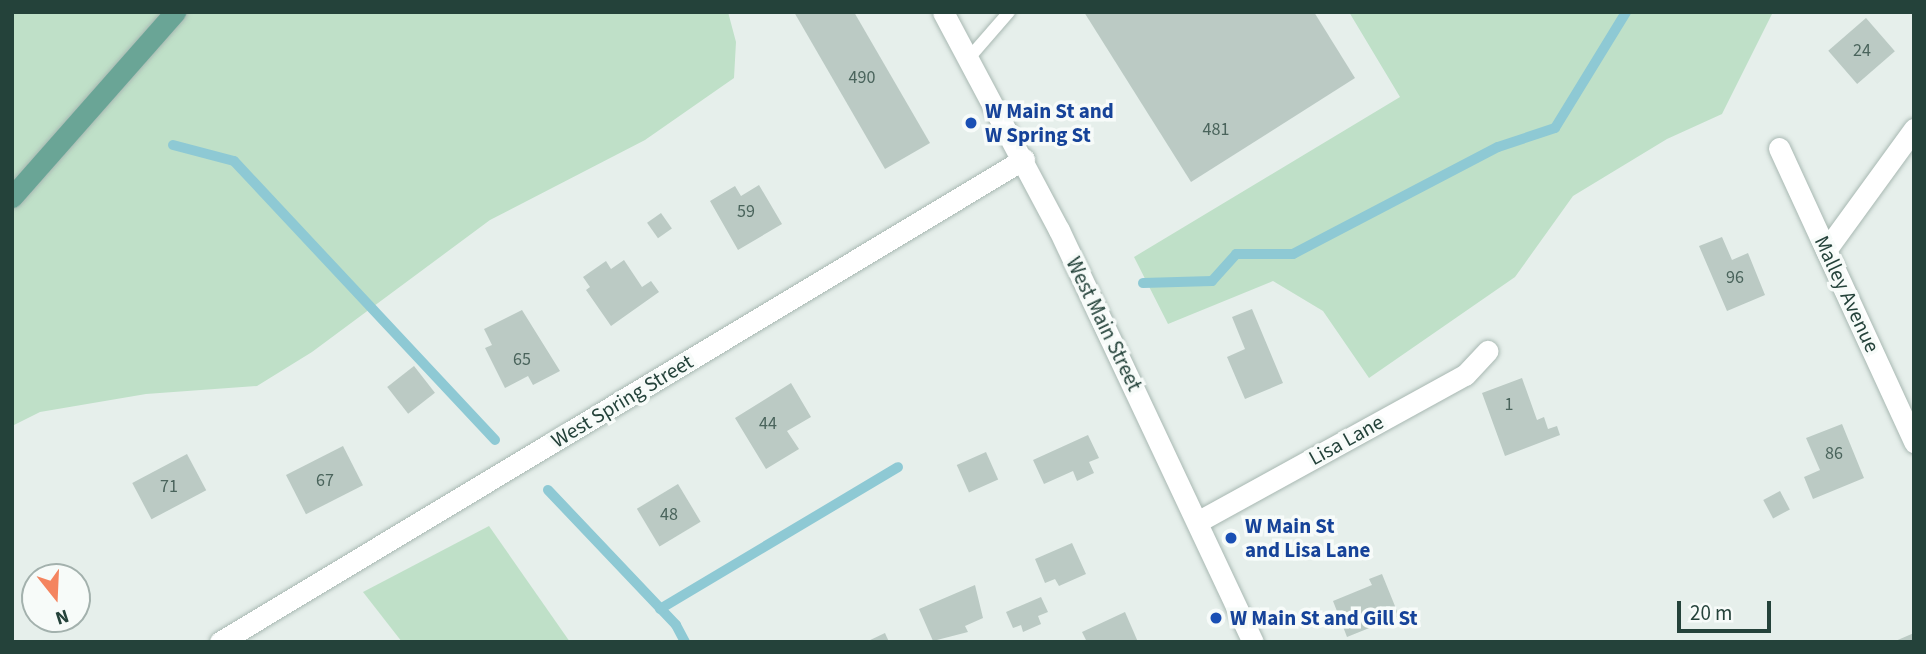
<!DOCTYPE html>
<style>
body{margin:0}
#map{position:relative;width:1926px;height:654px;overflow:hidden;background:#e6efeb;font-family:"Source Sans 3",sans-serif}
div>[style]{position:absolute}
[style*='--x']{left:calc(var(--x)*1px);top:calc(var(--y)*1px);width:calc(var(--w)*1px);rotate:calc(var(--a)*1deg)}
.green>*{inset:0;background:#bfe0c8}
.stream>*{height:10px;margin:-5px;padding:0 5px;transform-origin:5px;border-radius:5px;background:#8ec9d4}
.building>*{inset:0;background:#bbcac4;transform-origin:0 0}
.roads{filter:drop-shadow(0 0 2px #a8b8b2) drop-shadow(0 0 2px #a8b8b2)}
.service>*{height:12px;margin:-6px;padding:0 6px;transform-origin:6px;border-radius:6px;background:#fff}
.minor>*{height:21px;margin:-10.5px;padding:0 10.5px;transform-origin:10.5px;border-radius:10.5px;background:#fff}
.secondary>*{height:21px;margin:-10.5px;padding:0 10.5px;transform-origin:10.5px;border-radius:10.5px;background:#fff}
.primary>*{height:21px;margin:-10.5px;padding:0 10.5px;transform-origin:10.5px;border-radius:10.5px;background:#6aa596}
.dots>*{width:19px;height:19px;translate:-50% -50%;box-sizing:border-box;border:4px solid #f7fbf9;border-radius:50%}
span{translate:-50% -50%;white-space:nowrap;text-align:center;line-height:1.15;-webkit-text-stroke:7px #f7fbf9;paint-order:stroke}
.number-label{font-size:18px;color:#4a645c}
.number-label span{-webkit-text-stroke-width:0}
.transit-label{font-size:21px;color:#164399;font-weight:700}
.left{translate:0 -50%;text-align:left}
.street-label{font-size:21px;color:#24423a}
.frame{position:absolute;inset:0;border:14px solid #24423a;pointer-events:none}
.north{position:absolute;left:21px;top:563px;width:70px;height:70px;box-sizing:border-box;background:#f7fbf9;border:2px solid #a3b1ad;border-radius:50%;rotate:162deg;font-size:19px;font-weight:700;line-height:28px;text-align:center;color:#24423a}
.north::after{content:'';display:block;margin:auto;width:24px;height:32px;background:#f4845f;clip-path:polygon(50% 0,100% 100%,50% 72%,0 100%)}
.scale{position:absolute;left:1677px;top:601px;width:94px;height:32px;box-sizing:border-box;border:4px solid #24423a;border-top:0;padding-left:9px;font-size:21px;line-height:24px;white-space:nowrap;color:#24423a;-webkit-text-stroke:5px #f7fbf9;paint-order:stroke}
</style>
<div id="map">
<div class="green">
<i style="clip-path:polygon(12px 12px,728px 12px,736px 42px,734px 78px,645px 140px,490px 220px,312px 352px,257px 386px,146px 394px,40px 412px,12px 426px)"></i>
<i style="clip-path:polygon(1349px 12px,1773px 12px,1722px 114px,1667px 139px,1573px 196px,1515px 277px,1369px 378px,1323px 311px,1273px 281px,1168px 324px,1134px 257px,1400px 97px)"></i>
<i style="clip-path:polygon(489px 526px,570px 642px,402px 642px,363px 592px)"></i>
</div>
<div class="stream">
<i style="--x:173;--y:145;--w:63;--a:14.7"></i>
<i style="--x:234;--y:161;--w:382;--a:46.9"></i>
<i style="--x:1143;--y:283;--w:69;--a:-1.7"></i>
<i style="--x:1212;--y:281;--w:36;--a:-48"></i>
<i style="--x:1236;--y:254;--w:57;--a:0"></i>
<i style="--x:1293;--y:254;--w:231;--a:-27.6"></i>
<i style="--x:1498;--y:147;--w:60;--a:-18.4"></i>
<i style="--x:1555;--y:128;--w:136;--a:-58.5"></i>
<i style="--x:548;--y:490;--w:186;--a:46.5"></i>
<i style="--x:676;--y:625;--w:19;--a:62"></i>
<i style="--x:660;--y:609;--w:277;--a:-30.8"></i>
</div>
<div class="building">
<i style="clip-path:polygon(794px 12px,854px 12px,930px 143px,885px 169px)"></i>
<i style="clip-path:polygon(1084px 12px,1314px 12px,1355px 78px,1191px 182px)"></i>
<i style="left:1866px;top:18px;width:44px;height:50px;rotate:49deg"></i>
<i style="clip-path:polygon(759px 185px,782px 224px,738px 250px,710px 201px,735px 186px,741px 196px)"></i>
<i style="left:661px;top:213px;width:19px;height:17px;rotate:55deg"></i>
<i style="clip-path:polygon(1722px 237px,1732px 260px,1748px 253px,1765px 295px,1727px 311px,1699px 246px)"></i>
<i style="clip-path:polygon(624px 260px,642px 287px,651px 281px,659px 292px,611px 326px,586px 290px,590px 287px,583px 277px,606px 261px,611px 269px)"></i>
<i style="clip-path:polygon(1252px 309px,1283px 383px,1245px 399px,1227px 357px,1245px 349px,1232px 317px)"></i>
<i style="clip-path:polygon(522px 310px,560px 371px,533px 385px,528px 376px,505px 388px,485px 348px,492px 345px,484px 329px)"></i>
<i style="left:414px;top:366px;width:34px;height:34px;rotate:52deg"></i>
<i style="clip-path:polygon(1522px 378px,1537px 420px,1544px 417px,1548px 429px,1557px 426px,1560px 435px,1505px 456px,1482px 393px)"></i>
<i style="clip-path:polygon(791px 383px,811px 417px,787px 431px,799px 449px,766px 469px,735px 418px)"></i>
<i style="clip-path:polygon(1842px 424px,1864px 478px,1813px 499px,1804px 477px,1820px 470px,1806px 438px)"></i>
<i style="clip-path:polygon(1088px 435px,1099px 458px,1089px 462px,1094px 473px,1077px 481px,1073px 471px,1044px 484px,1033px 460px)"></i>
<i style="left:343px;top:446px;width:44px;height:64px;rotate:63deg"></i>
<i style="left:986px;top:452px;width:30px;height:32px;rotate:66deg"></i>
<i style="left:187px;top:454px;width:41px;height:62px;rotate:62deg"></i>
<i style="left:678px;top:484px;width:44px;height:48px;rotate:59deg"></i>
<i style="left:1780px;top:491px;width:21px;height:19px;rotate:62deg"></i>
<i style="clip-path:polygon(1072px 543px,1086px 574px,1059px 586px,1055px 579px,1045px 583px,1035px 559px)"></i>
<i style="clip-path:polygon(1382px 574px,1399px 616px,1347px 637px,1333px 601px,1372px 585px,1369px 579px)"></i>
<i style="clip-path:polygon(975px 585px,983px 618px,965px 626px,968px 632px,933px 641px,919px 609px)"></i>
<i style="clip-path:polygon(1041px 597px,1048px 612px,1038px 616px,1041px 624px,1023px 632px,1021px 625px,1013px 628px,1006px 612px)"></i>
<i style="clip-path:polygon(1125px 612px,1138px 642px,1087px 642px,1082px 632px)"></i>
<i style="clip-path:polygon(885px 633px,889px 642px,866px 642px)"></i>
<i style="clip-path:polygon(1914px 633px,1914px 642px,1893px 642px)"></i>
</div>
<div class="roads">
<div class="service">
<i style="--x:969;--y:58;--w:61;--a:-49"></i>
</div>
<div class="minor">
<i style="--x:1779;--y:148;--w:324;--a:65.3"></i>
<i style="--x:1826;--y:250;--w:150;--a:-54"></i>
<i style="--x:1199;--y:521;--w:303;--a:-28.8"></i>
<i style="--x:1465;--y:375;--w:33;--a:-47"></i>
<i style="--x:220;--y:642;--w:938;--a:-31"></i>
</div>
<div class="secondary">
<i style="--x:943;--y:12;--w:247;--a:62"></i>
<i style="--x:1059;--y:230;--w:455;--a:64.8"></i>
</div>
<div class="primary">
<i style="--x:12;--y:197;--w:247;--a:-48.6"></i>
</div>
</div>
<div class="dots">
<i style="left:971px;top:123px;background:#1a4fb4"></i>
<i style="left:1231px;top:538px;background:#1a4fb4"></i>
<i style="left:1216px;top:618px;background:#1a4fb4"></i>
</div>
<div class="number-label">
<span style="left:1862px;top:51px">24</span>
<span style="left:862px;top:78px">490</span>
<span style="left:1216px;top:130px">481</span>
<span style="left:746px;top:212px">59</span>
<span style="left:1735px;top:278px">96</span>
<span style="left:522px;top:360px">65</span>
<span style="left:1509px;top:405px">1</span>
<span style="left:768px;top:424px">44</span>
<span style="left:1834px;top:454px">86</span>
<span style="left:325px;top:481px">67</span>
<span style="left:169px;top:487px">71</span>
<span style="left:669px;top:515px">48</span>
</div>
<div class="transit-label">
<span class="left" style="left:985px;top:123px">W Main St and<br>W Spring St</span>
<span class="left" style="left:1245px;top:538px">W Main St<br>and Lisa Lane</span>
<span class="left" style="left:1230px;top:618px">W Main St and Gill St</span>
</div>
<div class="street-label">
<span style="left:1847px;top:294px;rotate:65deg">Malley Avenue</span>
<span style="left:1104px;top:324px;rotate:64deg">West Main Street</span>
<span style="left:622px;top:401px;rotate:-31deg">West Spring Street</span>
<span style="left:1346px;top:440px;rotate:-29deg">Lisa Lane</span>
</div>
<div class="frame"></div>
<div class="north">N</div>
<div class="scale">20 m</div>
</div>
